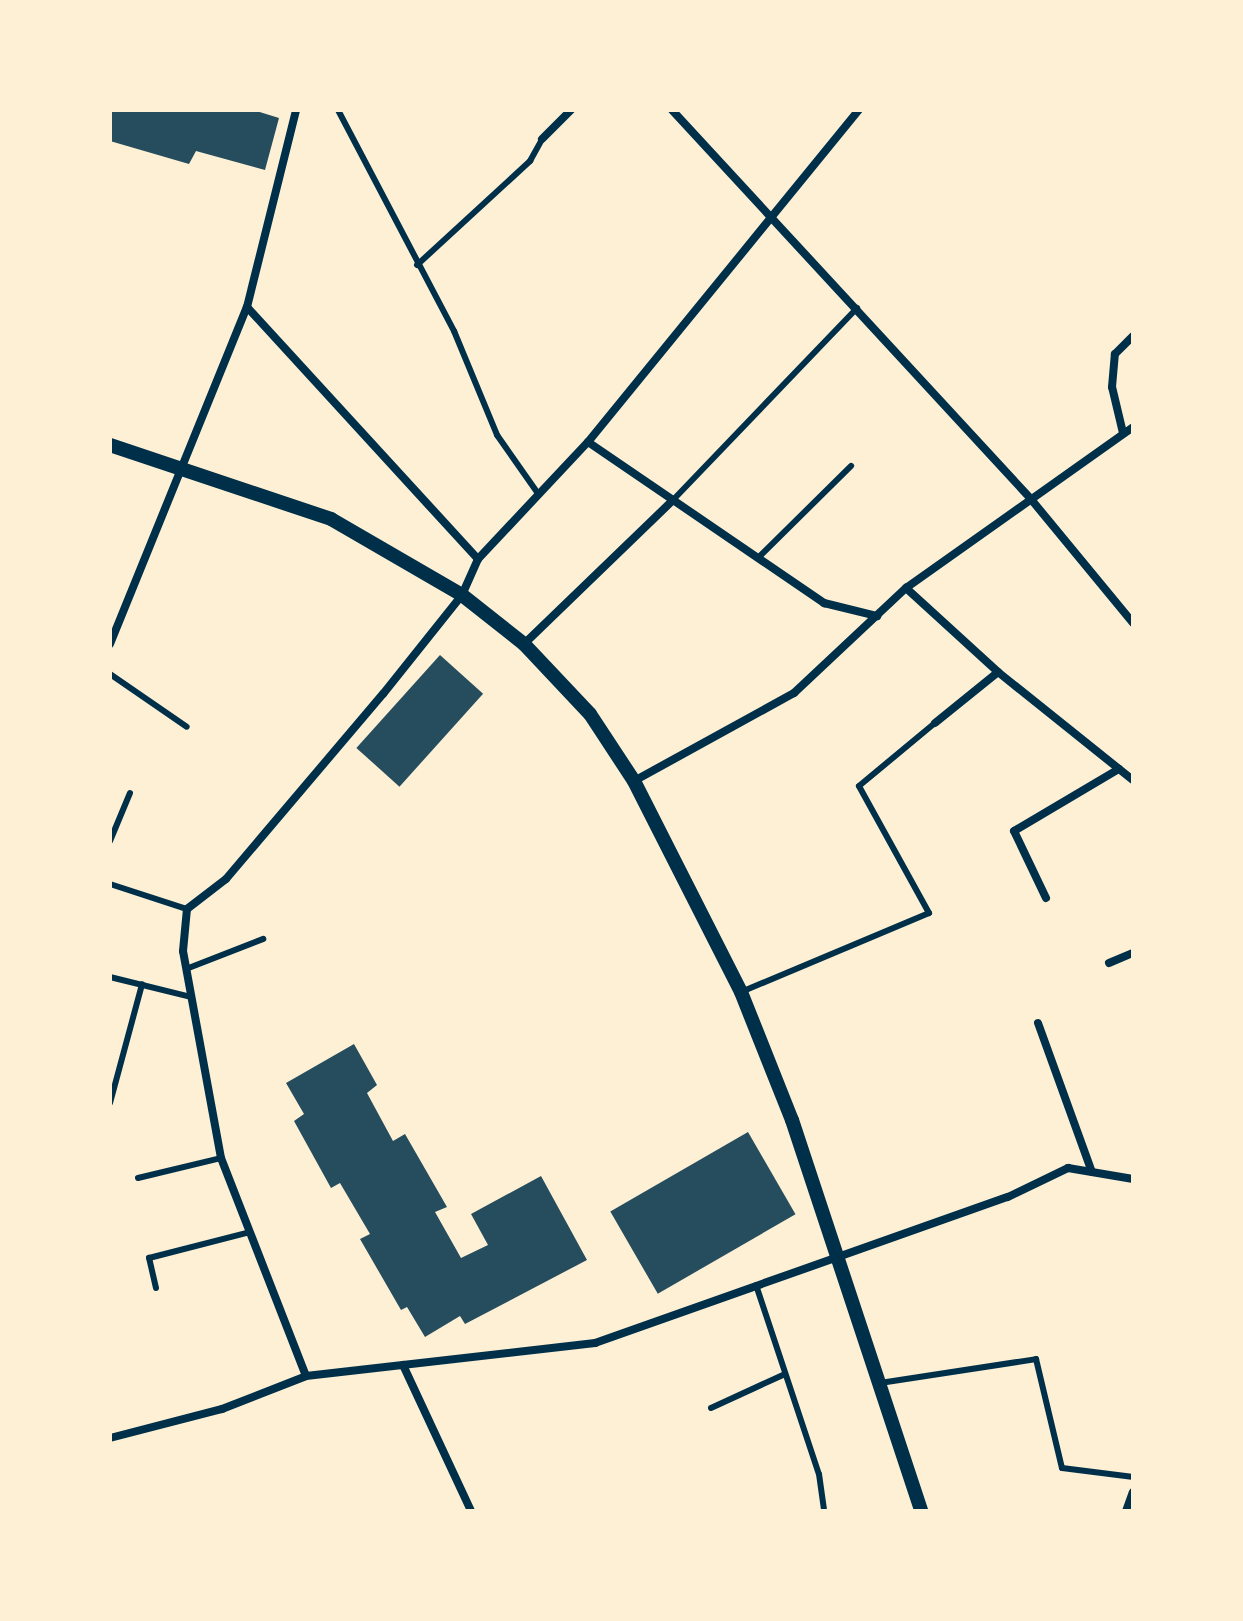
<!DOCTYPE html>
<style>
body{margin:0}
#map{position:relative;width:1243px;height:1621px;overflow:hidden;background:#fdf0d5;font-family:"Varela Round",sans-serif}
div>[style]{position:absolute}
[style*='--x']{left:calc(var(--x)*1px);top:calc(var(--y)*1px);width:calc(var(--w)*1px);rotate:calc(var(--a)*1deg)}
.building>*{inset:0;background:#264d5e;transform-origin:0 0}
.service>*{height:6px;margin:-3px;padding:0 3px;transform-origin:3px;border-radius:3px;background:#003049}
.minor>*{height:8px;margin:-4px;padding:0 4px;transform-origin:4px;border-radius:4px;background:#003049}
.tertiary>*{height:14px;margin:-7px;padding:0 7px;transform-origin:7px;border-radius:7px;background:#003049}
span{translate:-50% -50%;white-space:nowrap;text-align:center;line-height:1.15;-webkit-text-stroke:6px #fdf0d5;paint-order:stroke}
.frame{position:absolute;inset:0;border:112px solid #fdf0d5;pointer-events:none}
</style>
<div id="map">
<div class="building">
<i style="clip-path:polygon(110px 110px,253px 110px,279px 118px,265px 170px,196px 151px,189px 164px,110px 141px)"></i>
<i style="left:440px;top:655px;width:58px;height:125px;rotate:42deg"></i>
<i style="clip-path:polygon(354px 1044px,377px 1085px,367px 1093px,393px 1141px,405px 1134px,447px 1207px,435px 1212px,461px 1258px,488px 1245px,471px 1214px,541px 1176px,587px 1260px,465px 1324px,460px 1316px,425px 1337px,407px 1307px,401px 1310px,360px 1239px,370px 1234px,340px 1183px,331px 1188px,294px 1121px,304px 1114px,286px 1083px)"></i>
<i style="left:748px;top:1132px;width:95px;height:159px;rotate:60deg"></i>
</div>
<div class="service">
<i style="--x:338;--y:110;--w:250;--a:62.3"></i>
<i style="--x:454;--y:331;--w:113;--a:67.5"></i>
<i style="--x:497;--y:435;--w:73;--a:55"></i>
<i style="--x:417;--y:265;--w:154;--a:-42.6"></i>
<i style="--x:530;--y:161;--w:25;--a:-61"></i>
<i style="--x:673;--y:500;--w:266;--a:-46.2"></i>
<i style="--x:758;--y:558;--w:131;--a:-44.7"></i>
<i style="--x:110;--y:674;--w:93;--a:34.5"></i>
<i style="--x:110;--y:841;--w:52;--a:-67.4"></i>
<i style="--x:110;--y:884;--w:81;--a:18"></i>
<i style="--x:186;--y:969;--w:83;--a:-21.3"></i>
<i style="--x:110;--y:977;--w:83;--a:13.9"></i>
<i style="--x:741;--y:992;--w:204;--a:-22.8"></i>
<i style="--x:929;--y:913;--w:145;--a:-118.9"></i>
<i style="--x:859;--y:786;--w:99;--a:-39.7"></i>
<i style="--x:110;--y:1103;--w:123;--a:-74.9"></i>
<i style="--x:138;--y:1178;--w:85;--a:-13.5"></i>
<i style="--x:756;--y:1285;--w:199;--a:71.6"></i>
<i style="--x:819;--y:1474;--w:37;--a:82"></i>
<i style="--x:156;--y:1288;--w:31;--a:-103"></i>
<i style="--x:149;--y:1258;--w:104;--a:-14.4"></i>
<i style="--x:880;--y:1383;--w:158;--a:-8.7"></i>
<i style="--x:1036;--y:1359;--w:112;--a:76.6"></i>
<i style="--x:1062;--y:1468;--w:72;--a:7.2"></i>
<i style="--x:711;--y:1408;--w:81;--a:-24.7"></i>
</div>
<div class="minor">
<i style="--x:672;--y:110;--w:528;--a:47.3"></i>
<i style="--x:1030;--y:498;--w:162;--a:50.5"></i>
<i style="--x:542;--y:139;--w:41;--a:-45"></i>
<i style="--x:247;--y:307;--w:342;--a:47.5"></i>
<i style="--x:1123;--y:433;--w:47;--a:-103.4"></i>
<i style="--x:1112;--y:387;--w:33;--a:-85"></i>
<i style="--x:1115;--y:354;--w:25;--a:-45"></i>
<i style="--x:588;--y:442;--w:286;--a:34.3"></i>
<i style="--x:824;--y:603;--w:55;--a:13.8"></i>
<i style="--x:906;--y:588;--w:125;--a:42.4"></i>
<i style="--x:998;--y:672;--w:173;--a:38.7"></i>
<i style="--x:110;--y:644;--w:364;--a:-67.9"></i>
<i style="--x:247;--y:307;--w:203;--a:-76"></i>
<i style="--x:524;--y:644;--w:207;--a:-44"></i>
<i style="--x:935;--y:723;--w:81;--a:-39"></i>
<i style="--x:634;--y:781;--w:183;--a:-28.8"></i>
<i style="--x:794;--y:693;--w:154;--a:-43.2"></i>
<i style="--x:906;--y:588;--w:278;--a:-35.3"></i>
<i style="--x:1046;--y:898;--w:74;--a:-115.5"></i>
<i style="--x:1014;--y:831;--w:122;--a:-30.6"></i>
<i style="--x:1109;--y:963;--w:26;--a:-23"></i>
<i style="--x:1038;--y:1023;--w:158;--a:70.1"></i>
<i style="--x:403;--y:1365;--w:161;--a:65"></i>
<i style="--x:306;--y:1376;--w:234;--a:-111.3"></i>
<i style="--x:221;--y:1158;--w:210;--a:-100.4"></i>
<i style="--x:183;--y:951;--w:42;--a:-84.6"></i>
<i style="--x:187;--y:909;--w:49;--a:-37.6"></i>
<i style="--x:226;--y:879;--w:243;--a:-49.7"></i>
<i style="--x:383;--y:694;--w:127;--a:-51.4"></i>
<i style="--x:462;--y:595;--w:39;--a:-66"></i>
<i style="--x:478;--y:559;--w:161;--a:-46.8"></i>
<i style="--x:588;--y:442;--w:429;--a:-50.8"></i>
<i style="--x:110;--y:1438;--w:116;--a:-14.5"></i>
<i style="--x:222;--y:1409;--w:90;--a:-21.4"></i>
<i style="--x:306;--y:1376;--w:291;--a:-6.5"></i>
<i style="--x:595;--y:1343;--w:438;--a:-19.5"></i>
<i style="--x:1008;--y:1197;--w:67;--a:-25.8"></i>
<i style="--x:1068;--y:1168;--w:66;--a:9.6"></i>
<i style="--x:1126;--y:1511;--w:20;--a:-70"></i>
</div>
<div class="tertiary">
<i style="--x:110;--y:445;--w:233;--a:18.5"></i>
<i style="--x:331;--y:519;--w:151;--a:30.1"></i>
<i style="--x:462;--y:595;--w:79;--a:38.3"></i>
<i style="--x:524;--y:644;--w:96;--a:46.7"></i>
<i style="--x:590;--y:714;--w:80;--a:56.7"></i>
<i style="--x:634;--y:781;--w:237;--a:63.1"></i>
<i style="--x:741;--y:992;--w:138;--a:68.3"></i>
<i style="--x:792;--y:1120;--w:412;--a:71.7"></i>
</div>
<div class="frame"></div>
</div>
